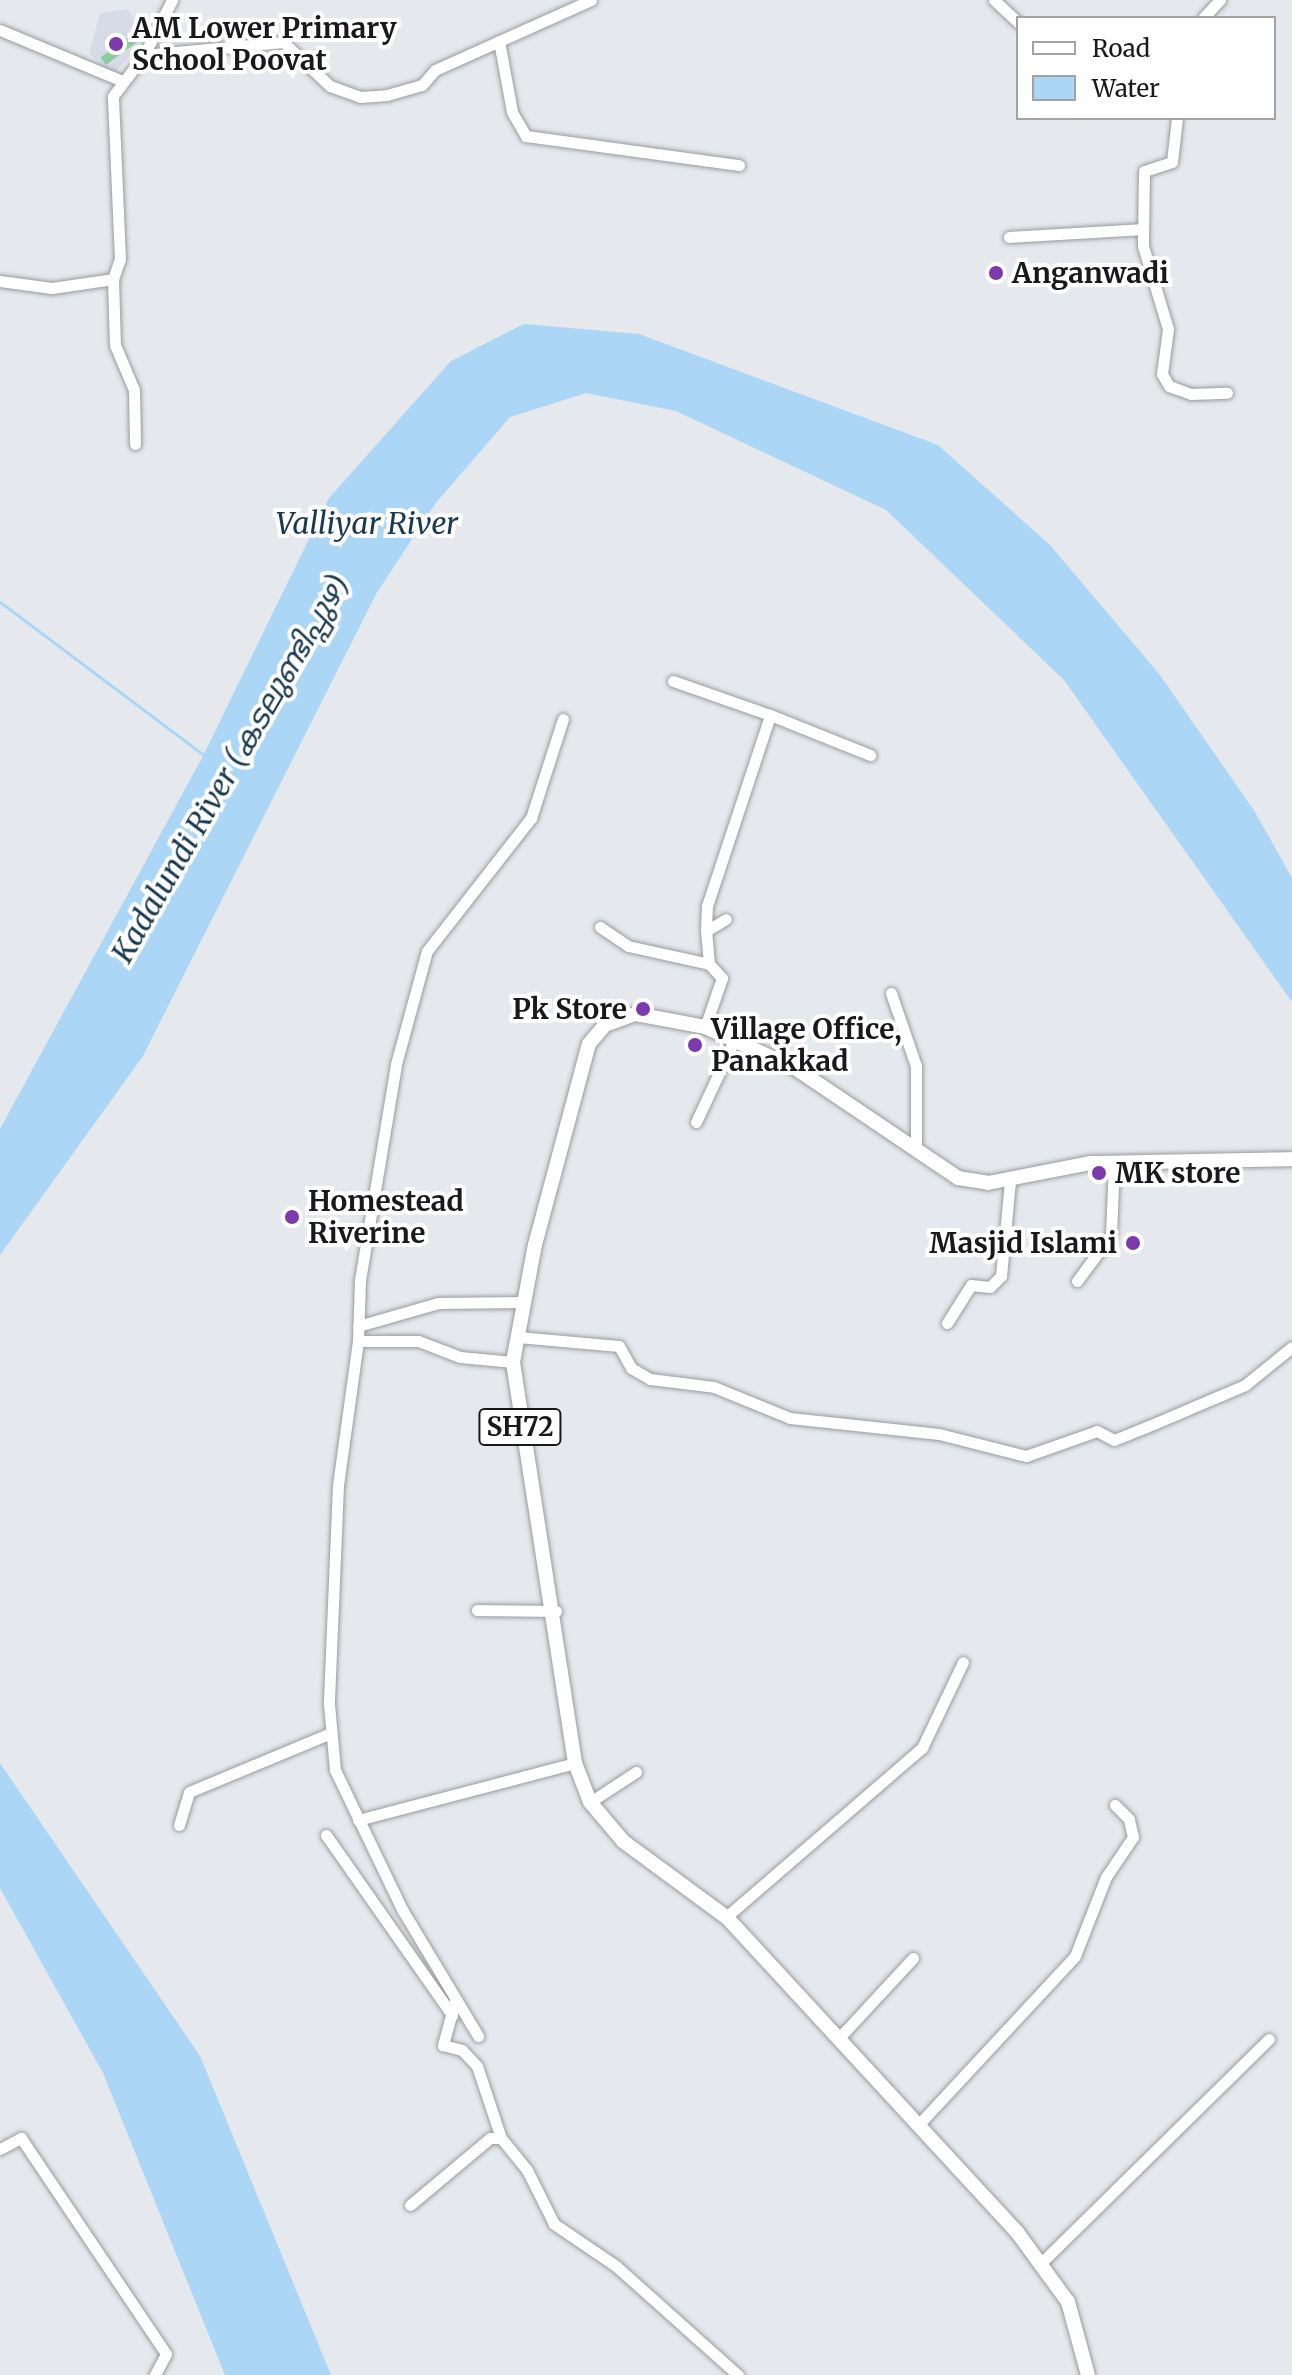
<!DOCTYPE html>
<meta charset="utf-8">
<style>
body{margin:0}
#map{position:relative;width:1292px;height:2375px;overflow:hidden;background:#e5e8ec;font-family:Merriweather,"Noto Sans Malayalam",serif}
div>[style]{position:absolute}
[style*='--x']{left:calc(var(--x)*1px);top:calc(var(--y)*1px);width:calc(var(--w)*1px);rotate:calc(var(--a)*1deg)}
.built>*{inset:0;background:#d6dbe7}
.green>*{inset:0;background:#8bcb9d;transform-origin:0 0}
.water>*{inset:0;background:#abd6f5}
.stream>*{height:3px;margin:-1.5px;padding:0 1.5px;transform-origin:1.5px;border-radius:1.5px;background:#abd6f5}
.roads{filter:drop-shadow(0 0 2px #999b9f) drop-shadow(0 0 2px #999b9f)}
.minor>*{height:11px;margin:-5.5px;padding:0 5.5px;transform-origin:5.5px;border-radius:5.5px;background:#fff}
.major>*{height:14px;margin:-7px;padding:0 7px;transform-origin:7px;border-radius:7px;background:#fff}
.dots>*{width:22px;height:22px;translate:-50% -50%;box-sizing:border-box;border:4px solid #fff;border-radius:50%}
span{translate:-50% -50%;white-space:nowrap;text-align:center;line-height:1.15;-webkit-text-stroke:8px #fff;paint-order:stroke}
.shield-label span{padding:2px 6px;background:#fff;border:2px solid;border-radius:6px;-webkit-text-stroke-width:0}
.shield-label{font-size:26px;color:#19191b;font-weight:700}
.poi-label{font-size:28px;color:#19191b;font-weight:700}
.left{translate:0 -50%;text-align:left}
.right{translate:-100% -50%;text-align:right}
.water-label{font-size:30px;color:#18394e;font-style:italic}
.legend{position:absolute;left:1016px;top:16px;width:260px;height:104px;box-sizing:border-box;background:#fff;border:2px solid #a3a3a4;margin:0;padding:10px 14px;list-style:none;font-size:24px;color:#19191b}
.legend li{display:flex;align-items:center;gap:16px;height:40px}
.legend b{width:40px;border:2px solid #a3a3a4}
</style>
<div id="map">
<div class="built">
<i style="clip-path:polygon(127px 9px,147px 36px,112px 76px,89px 53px,100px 14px)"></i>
</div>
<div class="green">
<i style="left:137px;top:31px;width:9px;height:45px;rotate:54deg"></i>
</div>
<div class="water">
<i style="clip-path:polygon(524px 324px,639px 334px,938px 445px,1050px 545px,1160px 675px,1255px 812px,1292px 878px,1292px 1002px,1064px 680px,886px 510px,676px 411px,586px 393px,510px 417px,435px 504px,376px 594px,143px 1056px,0 1255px,0 1129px,203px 756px,329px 498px,451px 361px)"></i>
<i style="clip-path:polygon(0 1763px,200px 2056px,331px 2375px,225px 2375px,103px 2073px,0 1888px)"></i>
</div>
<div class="stream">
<i style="--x:0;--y:602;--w:255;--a:36.9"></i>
</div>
<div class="roads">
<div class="minor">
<i style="--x:994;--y:0;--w:33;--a:43"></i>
<i style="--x:1203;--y:18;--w:25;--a:-47"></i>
<i style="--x:0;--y:30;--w:130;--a:22.6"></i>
<i style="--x:499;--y:41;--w:72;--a:79.6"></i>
<i style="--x:512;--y:112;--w:28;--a:60"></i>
<i style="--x:526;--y:136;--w:215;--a:7.8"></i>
<i style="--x:144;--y:55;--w:62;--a:-63"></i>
<i style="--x:1177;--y:118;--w:44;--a:96.5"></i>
<i style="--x:1172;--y:162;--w:29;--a:162"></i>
<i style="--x:1144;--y:171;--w:75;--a:90.8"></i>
<i style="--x:1143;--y:246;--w:87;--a:73.2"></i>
<i style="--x:1168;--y:329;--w:45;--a:97.6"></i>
<i style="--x:1162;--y:374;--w:14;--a:60"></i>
<i style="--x:1169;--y:386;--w:23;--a:20"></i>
<i style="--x:1191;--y:394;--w:36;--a:-2"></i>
<i style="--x:1009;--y:237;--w:134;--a:-3.4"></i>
<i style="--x:113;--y:279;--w:66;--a:88.3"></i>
<i style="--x:115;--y:345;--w:49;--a:67.1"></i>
<i style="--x:134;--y:390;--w:54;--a:88.9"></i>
<i style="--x:0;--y:281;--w:52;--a:7.7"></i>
<i style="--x:52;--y:288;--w:62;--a:-8.4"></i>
<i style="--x:113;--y:279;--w:21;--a:-71"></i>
<i style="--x:120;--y:259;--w:163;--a:-92.5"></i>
<i style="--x:113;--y:96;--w:51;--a:-52.9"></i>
<i style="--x:144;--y:55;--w:140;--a:-5.3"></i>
<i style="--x:283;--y:42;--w:64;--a:43.1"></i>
<i style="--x:330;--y:86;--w:32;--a:20"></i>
<i style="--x:360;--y:97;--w:27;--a:-4"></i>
<i style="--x:387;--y:95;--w:36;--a:-16"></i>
<i style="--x:422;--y:85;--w:20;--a:-49"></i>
<i style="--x:435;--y:70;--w:171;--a:-24.2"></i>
<i style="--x:673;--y:681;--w:103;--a:19.3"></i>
<i style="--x:600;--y:927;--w:34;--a:34"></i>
<i style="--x:628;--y:946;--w:83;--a:12.5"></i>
<i style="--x:706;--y:931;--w:25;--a:-88"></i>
<i style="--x:707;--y:906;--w:201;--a:-71.7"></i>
<i style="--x:770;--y:715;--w:108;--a:21.8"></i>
<i style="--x:891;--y:993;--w:77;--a:71.1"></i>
<i style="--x:916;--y:1066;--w:80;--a:90"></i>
<i style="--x:705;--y:1027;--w:52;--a:-70.9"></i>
<i style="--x:722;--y:978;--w:19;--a:-133"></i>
<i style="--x:709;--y:964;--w:33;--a:-95"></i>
<i style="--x:706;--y:931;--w:23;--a:-31"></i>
<i style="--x:696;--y:1122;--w:89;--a:-64.9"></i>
<i style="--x:1077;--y:1281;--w:57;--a:-53.5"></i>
<i style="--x:1111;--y:1235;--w:73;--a:-87.6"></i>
<i style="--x:947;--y:1323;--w:45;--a:-57.7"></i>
<i style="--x:971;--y:1285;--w:19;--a:6"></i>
<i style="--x:990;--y:1287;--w:16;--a:-45"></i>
<i style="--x:1001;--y:1276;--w:96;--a:-84.6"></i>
<i style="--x:358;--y:1326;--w:83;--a:-16"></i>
<i style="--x:438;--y:1303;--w:86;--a:-0.7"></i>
<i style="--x:518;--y:1337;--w:101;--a:5.1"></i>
<i style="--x:619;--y:1346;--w:25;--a:61"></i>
<i style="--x:631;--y:1368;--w:22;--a:30"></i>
<i style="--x:650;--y:1379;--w:64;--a:7.1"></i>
<i style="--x:714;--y:1387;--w:82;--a:22.2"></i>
<i style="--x:790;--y:1418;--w:150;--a:6.1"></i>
<i style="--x:939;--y:1434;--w:90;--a:14.2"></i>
<i style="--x:1026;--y:1456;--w:75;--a:-19.4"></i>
<i style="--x:1097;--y:1431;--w:19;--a:28"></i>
<i style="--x:1114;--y:1440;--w:45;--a:-22"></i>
<i style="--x:1156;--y:1423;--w:97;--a:-23.1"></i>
<i style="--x:1245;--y:1385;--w:60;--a:-39"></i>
<i style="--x:358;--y:1341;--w:145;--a:97.9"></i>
<i style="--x:338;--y:1485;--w:219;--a:92.4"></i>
<i style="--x:329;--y:1704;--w:66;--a:84.8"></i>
<i style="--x:335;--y:1770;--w:157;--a:64.3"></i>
<i style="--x:403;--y:1911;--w:146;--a:59"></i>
<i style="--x:513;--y:1362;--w:53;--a:-174.6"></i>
<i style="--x:460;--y:1357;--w:45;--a:-159.1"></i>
<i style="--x:418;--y:1341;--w:60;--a:180"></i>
<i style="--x:358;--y:1341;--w:61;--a:-88.1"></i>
<i style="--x:360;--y:1280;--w:219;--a:-80.5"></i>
<i style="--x:396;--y:1064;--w:117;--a:-74.7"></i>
<i style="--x:427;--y:951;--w:169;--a:-52"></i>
<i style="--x:531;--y:818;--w:104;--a:-72.1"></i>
<i style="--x:477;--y:1610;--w:79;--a:0.7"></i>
<i style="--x:590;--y:1802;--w:55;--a:-33.1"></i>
<i style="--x:358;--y:1820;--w:224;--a:-14.7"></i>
<i style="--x:179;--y:1825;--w:34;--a:-73"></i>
<i style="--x:189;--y:1792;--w:154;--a:-22.6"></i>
<i style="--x:326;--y:1835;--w:220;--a:55"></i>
<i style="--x:726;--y:1917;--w:259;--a:-40.8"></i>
<i style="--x:922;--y:1748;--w:95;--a:-64.5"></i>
<i style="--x:455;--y:2001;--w:46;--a:105.3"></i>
<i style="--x:443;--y:2045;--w:20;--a:15"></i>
<i style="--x:462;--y:2050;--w:22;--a:47"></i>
<i style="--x:477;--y:2066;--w:76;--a:71.6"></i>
<i style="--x:501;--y:2138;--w:41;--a:50.9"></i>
<i style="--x:527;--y:2170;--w:60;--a:63.4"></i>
<i style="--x:554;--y:2224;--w:75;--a:34.1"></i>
<i style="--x:616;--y:2266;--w:164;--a:41.8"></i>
<i style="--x:839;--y:2038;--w:109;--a:-47.2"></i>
<i style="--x:920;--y:2123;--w:228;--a:-47.1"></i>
<i style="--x:1075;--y:1956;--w:85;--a:-68.6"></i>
<i style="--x:1106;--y:1877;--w:48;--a:-56"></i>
<i style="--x:1133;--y:1837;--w:18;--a:-103"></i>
<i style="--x:1129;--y:1819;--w:20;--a:-135"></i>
<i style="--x:0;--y:2149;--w:24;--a:-28"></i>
<i style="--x:21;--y:2138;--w:260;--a:56.1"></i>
<i style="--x:166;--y:2354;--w:24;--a:118"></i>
<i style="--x:410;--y:2205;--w:104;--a:-39.9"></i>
<i style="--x:490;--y:2138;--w:11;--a:0"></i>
<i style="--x:1042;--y:2262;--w:318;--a:-44.5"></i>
</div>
<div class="major">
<i style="--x:1088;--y:2375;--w:76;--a:-105.3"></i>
<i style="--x:1068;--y:2302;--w:87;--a:-126.1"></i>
<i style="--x:1017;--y:2232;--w:429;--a:-132.7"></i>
<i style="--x:726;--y:1917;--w:128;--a:-143.6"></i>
<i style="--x:623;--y:1841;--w:51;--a:-130.2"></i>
<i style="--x:590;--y:1802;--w:42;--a:-111"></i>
<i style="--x:575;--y:1763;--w:406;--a:-98.8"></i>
<i style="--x:513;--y:1362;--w:119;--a:-79.4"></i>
<i style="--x:535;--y:1245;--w:208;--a:-75"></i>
<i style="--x:589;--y:1044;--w:25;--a:-50"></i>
<i style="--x:605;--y:1025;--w:33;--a:-20"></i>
<i style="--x:636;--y:1014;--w:70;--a:10.7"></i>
<i style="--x:705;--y:1027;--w:99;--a:24.5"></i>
<i style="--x:795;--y:1068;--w:197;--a:34"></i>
<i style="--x:958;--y:1178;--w:30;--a:9"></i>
<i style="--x:988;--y:1183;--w:105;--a:-11"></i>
<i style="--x:1091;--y:1163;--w:201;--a:-1.1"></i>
</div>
</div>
<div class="dots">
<i style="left:116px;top:44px;background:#7c39ac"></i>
<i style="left:996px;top:273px;background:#7c39ac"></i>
<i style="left:643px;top:1009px;background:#7c39ac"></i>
<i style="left:695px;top:1045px;background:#7c39ac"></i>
<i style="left:1099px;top:1173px;background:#7c39ac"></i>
<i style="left:292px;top:1217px;background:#7c39ac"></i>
<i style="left:1133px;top:1243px;background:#7c39ac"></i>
</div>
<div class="shield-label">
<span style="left:520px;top:1427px">SH72</span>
</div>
<div class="poi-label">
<span class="left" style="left:132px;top:44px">AM Lower Primary<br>School Poovat</span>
<span class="left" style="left:1012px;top:273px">Anganwadi</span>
<span class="right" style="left:627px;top:1009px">Pk Store</span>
<span class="left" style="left:711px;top:1045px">Village Office,<br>Panakkad</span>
<span class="left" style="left:1115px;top:1173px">MK store</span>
<span class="left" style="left:308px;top:1217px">Homestead<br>Riverine</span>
<span class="right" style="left:1117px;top:1243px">Masjid Islami</span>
</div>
<div class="water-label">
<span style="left:367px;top:523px">Valliyar River</span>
<span style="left:230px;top:768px;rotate:-60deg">Kadalundi River (കടലുണ്ടിപ്പുഴ)</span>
</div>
<ul class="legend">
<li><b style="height:10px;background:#fff"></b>Road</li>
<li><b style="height:22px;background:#abd6f5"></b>Water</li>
</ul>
</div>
